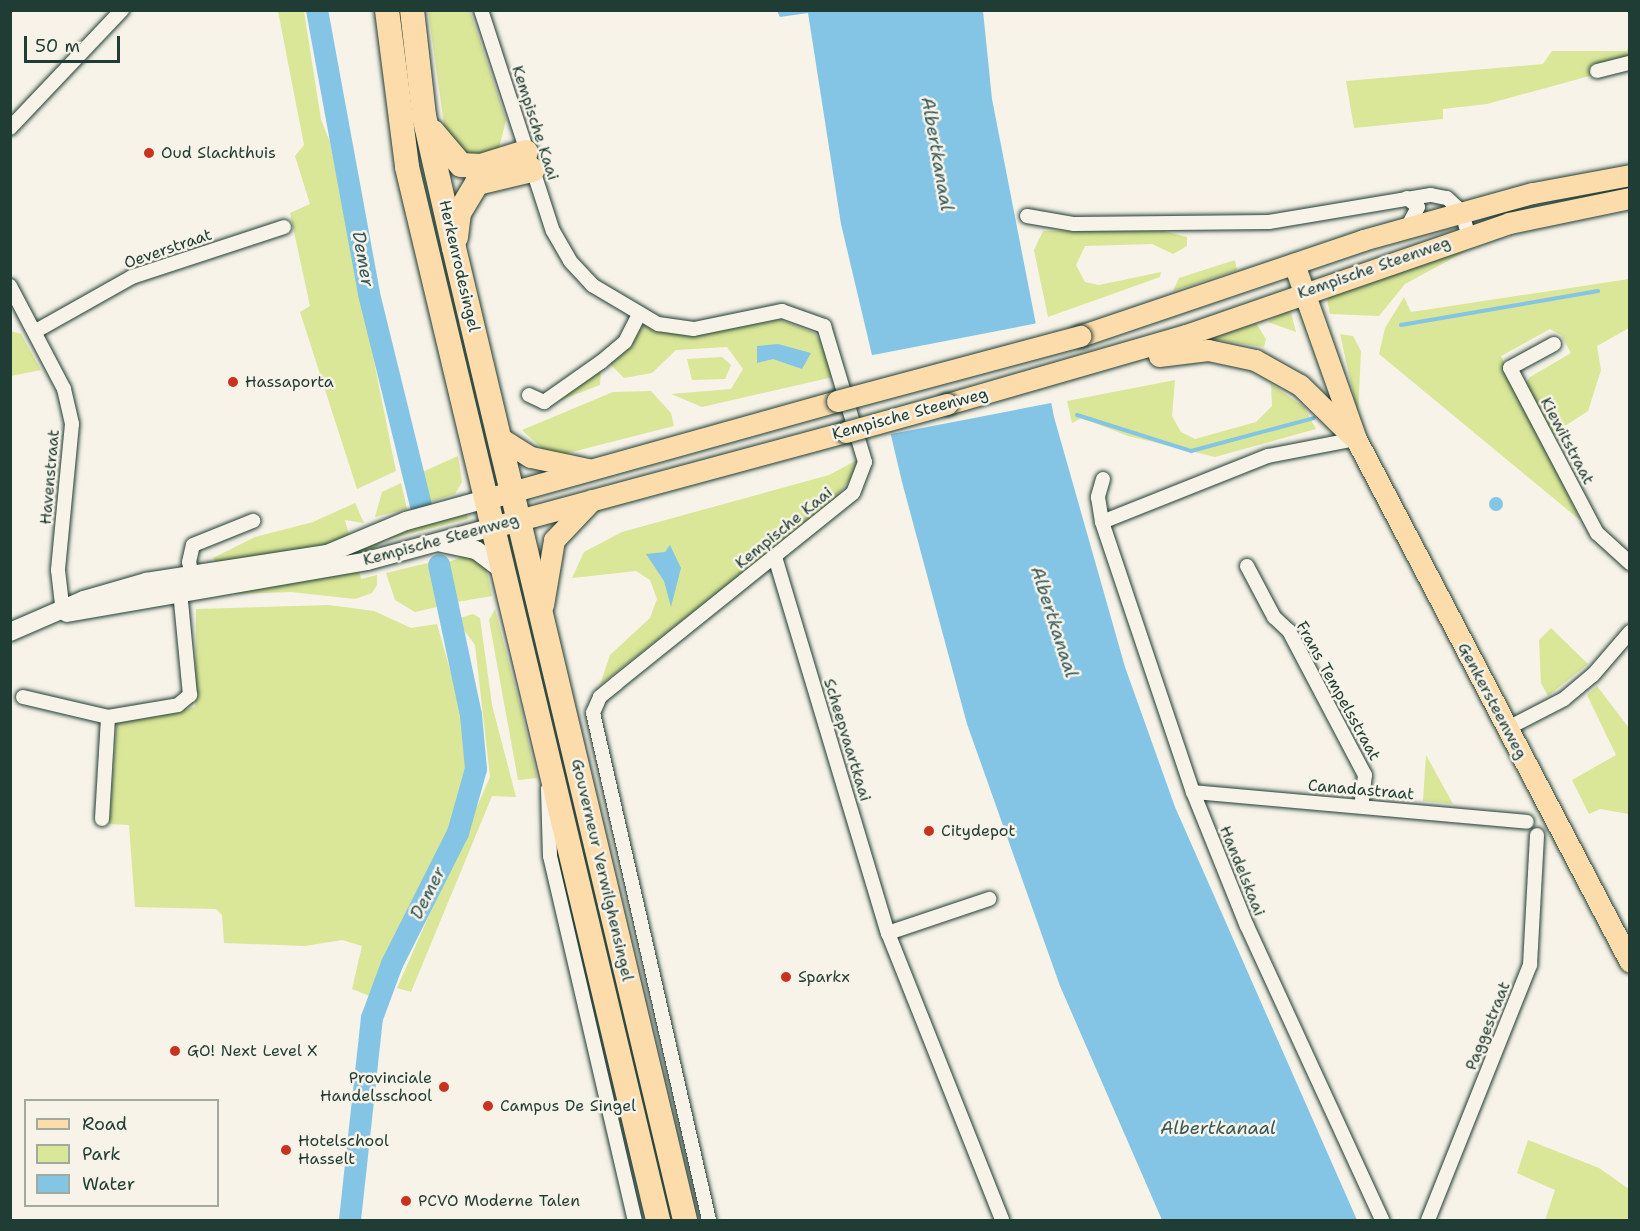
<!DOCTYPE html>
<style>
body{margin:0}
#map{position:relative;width:1640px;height:1231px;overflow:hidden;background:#f7f3e8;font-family:"Shantell Sans",sans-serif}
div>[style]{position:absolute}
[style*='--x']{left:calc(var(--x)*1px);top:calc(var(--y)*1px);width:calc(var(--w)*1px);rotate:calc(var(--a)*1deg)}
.green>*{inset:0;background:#dae698}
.water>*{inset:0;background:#84c5e5}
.round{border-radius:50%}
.pier>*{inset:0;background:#f7f3e8;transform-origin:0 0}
.stream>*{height:4px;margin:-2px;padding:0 2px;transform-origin:2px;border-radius:2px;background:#84c5e5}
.river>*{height:22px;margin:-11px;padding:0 11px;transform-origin:11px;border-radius:11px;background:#84c5e5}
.roads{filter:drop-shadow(0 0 2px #1f3d34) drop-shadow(0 0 2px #1f3d34)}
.street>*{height:14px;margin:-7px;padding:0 7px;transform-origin:7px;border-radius:7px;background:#f7f3e8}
.secondary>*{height:18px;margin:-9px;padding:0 9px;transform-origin:9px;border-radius:9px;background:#f7f3e8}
.primary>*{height:21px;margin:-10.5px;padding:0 10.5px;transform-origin:10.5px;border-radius:10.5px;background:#fddcac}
.highway>*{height:24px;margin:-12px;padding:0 12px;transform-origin:12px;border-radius:12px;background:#fddcac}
.bridges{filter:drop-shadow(0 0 2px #1f3d34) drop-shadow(0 0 2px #1f3d34)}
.primary-bridge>*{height:21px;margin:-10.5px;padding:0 10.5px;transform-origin:10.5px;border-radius:10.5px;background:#fddcac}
.dots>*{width:16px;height:16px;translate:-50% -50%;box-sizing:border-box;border:3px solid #f7f3e8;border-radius:50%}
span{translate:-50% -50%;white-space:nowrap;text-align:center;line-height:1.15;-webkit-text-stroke:5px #f7f3e8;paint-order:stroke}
.street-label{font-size:16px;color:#1f3d34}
.poi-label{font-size:16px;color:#1f3d34}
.left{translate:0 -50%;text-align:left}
.right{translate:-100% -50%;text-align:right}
.water-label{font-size:18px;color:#335857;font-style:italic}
.frame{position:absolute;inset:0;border:12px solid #1f3d34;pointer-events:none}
.legend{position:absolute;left:24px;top:1099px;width:195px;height:108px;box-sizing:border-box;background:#f7f3e8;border:2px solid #a1aaa0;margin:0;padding:8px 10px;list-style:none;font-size:18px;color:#1f3d34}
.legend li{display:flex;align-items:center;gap:12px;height:30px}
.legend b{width:30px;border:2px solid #a1aaa0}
.scale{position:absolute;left:24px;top:36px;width:96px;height:27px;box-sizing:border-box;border:3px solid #1f3d34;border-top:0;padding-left:8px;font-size:18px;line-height:21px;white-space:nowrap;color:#1f3d34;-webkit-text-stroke:4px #f7f3e8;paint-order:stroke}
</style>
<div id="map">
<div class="green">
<i style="clip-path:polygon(278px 11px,304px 11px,321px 120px,330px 142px,396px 471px,357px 489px,300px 312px,310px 306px,290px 213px,310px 204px,295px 156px,304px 145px)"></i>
<i style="clip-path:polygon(428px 11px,470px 11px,506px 120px,499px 148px,488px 157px,464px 157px,445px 131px)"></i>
<i style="clip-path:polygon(1629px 44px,1629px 56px,1592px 66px,1593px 75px,1487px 104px,1443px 109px,1443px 119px,1354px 128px,1346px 81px,1543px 64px,1552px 51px,1627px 51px)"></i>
<i style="clip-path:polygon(1043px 231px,1164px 231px,1187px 237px,1187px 246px,1173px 254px,1152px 244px,1085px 246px,1076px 265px,1085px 282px,1099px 285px,1161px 272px,1160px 277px,1048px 317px,1034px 250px)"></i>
<i style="clip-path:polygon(1477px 245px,1405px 284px,1379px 316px,1330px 314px,1327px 299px,1332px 294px)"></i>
<i style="clip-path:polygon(1235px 260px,1237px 270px,1173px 291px,1179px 278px)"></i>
<i style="clip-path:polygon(1629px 279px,1629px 328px,1597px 346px,1601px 370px,1588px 411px,1551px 435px,1524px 386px,1530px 377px,1571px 353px,1561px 335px,1550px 329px,1501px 356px,1580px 520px,1379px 354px,1385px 328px,1404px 297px,1411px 312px)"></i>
<i style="clip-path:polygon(1284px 311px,1291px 313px,1296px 332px,1268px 322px)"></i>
<i style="clip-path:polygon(780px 320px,815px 333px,827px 351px,833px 377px,702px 407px,671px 394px,731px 389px,743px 369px,727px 347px,676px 350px,652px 373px,624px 378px,608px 362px,645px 324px,693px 335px)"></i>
<i style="clip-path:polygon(1256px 323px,1266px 339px,1264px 347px,1209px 339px)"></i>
<i style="clip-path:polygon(10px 331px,21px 334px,41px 370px,11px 376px)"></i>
<i style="clip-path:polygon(1340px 334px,1353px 336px,1361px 351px,1358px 414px)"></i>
<i style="clip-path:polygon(722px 357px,731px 365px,725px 379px,692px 380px,687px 359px)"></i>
<i style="clip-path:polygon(601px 368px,600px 385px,553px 403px)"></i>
<i style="clip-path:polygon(1175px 380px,1172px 416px,1181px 432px,1195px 439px,1256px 422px,1272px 406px,1271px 384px,1304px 407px,1316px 429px,1215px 457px,1128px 436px,1082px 418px,1072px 423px,1067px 401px)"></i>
<i style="clip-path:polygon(651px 391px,671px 413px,674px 426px,564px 454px,547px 453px,522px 430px,613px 392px)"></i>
<i style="clip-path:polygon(458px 456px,462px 482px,455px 494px,427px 503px,420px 473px)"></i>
<i style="clip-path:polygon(857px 460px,855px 474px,831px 503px,600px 685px,610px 655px,650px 618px,657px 599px,650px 580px,636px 571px,572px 578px,584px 552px,622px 532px,829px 475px)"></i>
<i style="clip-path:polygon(401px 483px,407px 509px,375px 517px,382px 492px)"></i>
<i style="clip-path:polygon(355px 503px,364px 523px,345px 520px,351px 542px,220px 567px,213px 558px,255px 537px,313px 522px)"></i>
<i style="clip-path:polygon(466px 510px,468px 519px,385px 540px,364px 555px,213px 577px)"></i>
<i style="clip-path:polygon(466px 556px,478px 559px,487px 571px,492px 596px,457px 602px,448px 562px)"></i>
<i style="clip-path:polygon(436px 561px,446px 605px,415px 612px,395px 600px,386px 573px)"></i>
<i style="clip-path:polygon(359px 570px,361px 579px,377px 575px,377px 585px,372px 593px,355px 599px,291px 592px,209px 595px)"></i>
<i style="clip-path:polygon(329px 605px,374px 611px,411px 628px,437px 624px,467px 729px,468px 777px,455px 826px,372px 997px,352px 989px,362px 946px,342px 940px,305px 946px,224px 943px,222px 915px,216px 909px,135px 907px,129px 825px,109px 824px,117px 722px,195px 707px,196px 609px)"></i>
<i style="clip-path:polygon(495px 609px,520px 706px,537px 778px,518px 780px,489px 620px)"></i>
<i style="clip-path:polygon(473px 614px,480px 618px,492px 705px,516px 797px,492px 796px,411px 992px,397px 988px,490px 777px,475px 645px,456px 619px)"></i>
<i style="clip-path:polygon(1551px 628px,1588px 664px,1548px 696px,1541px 683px,1539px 640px)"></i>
<i style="clip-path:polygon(1597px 686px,1629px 728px,1629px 814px,1600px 809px,1589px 814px,1572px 780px,1616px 755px,1587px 695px)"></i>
<i style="clip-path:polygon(1426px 755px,1453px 804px,1423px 801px)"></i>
<i style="clip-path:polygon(1528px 1140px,1599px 1168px,1629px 1189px,1629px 1220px,1545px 1220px,1555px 1190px,1517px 1173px)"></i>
</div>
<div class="water">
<i style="clip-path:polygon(777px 11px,983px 11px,992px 99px,1054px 417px,1125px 667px,1175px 807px,1357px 1220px,1162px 1220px,1060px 986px,967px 724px,902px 482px,841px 224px,808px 13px,780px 17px)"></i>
<i style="clip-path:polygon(778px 344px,811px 353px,802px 369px,773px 359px,757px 363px,757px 346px)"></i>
<i class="round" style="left:1489px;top:497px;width:14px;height:14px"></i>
<i style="clip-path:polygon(670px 545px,681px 568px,671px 607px,664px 581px,646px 554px,665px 552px)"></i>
</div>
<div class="pier">
<i style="left:1038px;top:323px;width:81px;height:172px;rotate:79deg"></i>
</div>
<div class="stream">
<i style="--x:1401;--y:325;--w:200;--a:-9.8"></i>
<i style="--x:1077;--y:415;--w:120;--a:17.5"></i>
<i style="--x:1191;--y:451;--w:127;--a:-15"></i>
</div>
<div class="river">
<i style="--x:317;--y:10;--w:289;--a:79.6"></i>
<i style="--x:369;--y:294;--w:217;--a:76.2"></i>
<i style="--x:350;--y:1220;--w:203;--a:-83.8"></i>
<i style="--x:372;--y:1018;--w:58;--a:-69.7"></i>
<i style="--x:392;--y:964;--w:147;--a:-63.3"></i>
<i style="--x:458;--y:833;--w:66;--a:-74.3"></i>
<i style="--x:476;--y:769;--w:54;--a:-95.3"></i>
<i style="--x:471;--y:715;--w:153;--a:-102"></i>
</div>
<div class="roads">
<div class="street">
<i style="--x:481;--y:10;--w:232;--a:72"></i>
<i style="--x:553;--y:231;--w:34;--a:60"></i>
<i style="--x:570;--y:261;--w:33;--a:47"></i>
<i style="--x:592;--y:285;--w:77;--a:30.6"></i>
<i style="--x:658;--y:324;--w:36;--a:8"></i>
<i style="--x:694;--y:329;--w:90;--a:-11.6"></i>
<i style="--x:782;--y:311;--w:45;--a:19.7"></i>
<i style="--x:824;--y:326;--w:142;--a:73.2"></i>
<i style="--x:865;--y:462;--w:33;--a:111"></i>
<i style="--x:853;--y:493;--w:303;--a:141.2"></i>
<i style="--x:617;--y:683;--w:22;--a:141"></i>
<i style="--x:600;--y:697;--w:17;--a:114"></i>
<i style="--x:593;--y:713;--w:520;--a:77.11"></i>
<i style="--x:1597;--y:71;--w:34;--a:-14"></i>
<i style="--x:10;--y:128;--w:163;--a:-46.5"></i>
<i style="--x:1407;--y:198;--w:14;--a:39"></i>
<i style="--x:1418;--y:207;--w:24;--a:118"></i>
<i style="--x:1027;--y:216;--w:48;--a:9.7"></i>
<i style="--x:1074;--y:224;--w:195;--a:-0.6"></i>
<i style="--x:1269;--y:222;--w:164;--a:-9.5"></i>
<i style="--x:1431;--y:195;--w:16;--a:11"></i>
<i style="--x:1447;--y:198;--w:21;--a:43"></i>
<i style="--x:1462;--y:212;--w:24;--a:75"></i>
<i style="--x:10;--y:286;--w:116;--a:62.3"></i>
<i style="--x:64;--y:389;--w:36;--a:77"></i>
<i style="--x:72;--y:424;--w:147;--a:95.5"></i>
<i style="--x:58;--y:570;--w:43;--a:83.4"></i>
<i style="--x:36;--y:331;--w:110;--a:-29.4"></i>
<i style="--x:132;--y:277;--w:160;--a:-18.2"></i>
<i style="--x:1554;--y:344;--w:50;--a:151.4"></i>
<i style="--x:1510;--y:368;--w:187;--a:62.2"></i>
<i style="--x:1597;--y:533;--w:45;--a:42.3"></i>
<i style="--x:529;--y:395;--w:17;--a:25"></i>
<i style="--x:544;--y:402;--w:70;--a:-35.1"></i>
<i style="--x:601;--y:362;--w:31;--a:-40"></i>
<i style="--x:625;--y:342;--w:30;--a:-63"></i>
<i style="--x:1103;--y:479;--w:19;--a:106"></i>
<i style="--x:1098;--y:497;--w:25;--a:81"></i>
<i style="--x:1102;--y:522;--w:285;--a:71.4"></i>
<i style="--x:1193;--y:792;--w:144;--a:68.1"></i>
<i style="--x:1247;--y:926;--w:324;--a:65.3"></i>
<i style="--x:1102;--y:522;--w:179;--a:-21.7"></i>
<i style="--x:1268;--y:456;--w:90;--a:-10.9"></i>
<i style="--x:775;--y:557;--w:393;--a:73.3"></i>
<i style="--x:888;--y:933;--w:309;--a:68.3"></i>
<i style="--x:1247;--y:566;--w:58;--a:62.1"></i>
<i style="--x:1274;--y:617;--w:21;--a:43"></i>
<i style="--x:1289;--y:631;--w:163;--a:62.2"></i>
<i style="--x:1365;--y:775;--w:31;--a:97"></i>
<i style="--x:193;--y:582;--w:20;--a:-101"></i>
<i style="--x:189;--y:562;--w:17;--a:-77"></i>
<i style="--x:193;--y:545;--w:65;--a:-21.8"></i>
<i style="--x:23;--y:697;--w:87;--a:13.2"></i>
<i style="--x:108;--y:717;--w:71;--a:-9.7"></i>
<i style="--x:178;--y:705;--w:16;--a:-40"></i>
<i style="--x:190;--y:695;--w:103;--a:-95.5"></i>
<i style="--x:1506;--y:729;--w:65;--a:-27.3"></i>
<i style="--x:1564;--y:699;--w:38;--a:-40"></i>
<i style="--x:1593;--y:675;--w:57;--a:-49.3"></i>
<i style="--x:548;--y:789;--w:67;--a:88.3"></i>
<i style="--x:550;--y:856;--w:374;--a:76.9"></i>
<i style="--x:1193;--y:792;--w:335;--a:5.1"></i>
<i style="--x:102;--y:819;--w:102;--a:-86.6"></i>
<i style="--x:888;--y:933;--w:107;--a:-18.6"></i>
<i style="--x:1428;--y:1220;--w:275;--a:-68.2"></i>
<i style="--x:1530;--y:965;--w:130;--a:-86.9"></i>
</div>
<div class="secondary">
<i style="--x:442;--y:543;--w:35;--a:12"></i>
<i style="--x:476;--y:550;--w:35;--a:37"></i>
<i style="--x:67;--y:613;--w:304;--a:-9.8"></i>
<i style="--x:367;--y:561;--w:131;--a:-15.1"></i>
<i style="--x:10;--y:632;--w:81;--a:-23.4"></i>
<i style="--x:84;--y:600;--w:65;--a:-16.2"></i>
<i style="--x:146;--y:582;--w:183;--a:-8.8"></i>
<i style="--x:327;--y:554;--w:86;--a:-22.7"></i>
<i style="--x:406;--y:521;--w:83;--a:-15.4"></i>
</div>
<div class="primary">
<i style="--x:1294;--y:264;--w:186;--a:70.5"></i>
<i style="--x:1356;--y:439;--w:590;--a:62.35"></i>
<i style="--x:1080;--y:336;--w:299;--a:-18.7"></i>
<i style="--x:1363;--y:240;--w:176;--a:-15.5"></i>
<i style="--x:1533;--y:193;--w:99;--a:-10.5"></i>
<i style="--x:1159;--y:356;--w:49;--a:-7"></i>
<i style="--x:1208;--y:350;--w:48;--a:12"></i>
<i style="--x:1255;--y:360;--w:51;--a:29.1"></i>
<i style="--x:1300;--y:385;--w:74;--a:44.5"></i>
<i style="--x:947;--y:404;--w:249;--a:-16.1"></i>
<i style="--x:1186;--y:335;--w:342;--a:-19.1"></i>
<i style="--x:1509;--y:223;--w:124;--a:-11.7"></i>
<i style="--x:500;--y:438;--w:36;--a:32"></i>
<i style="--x:531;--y:457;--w:58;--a:11.9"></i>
<i style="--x:486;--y:499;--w:364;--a:-15.6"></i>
<i style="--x:493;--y:527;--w:366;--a:-15.1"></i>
<i style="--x:543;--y:605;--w:66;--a:-80.4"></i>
<i style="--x:554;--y:540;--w:55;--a:-46.5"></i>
</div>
<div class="highway">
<i style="--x:387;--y:10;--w:158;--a:82.7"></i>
<i style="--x:407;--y:167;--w:1083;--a:76.59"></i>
<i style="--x:412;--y:10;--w:107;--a:83.5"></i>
<i style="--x:424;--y:116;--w:135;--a:77.2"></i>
<i style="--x:454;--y:248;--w:999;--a:76.63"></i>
<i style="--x:433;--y:132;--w:43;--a:49.7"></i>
<i style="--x:461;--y:165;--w:20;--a:3"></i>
<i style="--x:481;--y:166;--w:47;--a:-17.3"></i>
<i style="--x:456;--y:237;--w:24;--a:-83"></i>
<i style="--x:459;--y:213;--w:35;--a:-59"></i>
<i style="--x:477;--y:183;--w:57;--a:-13.3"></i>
</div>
</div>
<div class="bridges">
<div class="primary-bridge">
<i style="--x:837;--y:401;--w:252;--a:-15"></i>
<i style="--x:846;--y:432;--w:105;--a:-15.5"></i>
</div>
</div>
<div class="dots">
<i style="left:149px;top:153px;background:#c8321e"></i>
<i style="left:233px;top:382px;background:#c8321e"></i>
<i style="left:929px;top:831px;background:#c8321e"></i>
<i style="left:786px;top:977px;background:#c8321e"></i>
<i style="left:175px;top:1051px;background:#c8321e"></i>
<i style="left:444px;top:1087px;background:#c8321e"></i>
<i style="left:488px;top:1106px;background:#c8321e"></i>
<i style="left:286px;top:1150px;background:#c8321e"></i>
<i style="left:406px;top:1201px;background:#c8321e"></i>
</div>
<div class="street-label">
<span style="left:535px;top:123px;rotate:72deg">Kempische Kaai</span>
<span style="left:168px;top:249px;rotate:-19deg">Oeverstraat</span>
<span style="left:459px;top:266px;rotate:77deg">Herkenrodesingel</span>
<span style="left:1374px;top:268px;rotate:-19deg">Kempische Steenweg</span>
<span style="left:910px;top:414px;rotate:-15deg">Kempische Steenweg</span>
<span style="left:1567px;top:441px;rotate:62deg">Kiewitstraat</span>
<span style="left:50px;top:477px;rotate:-85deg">Havenstraat</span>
<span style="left:784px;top:528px;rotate:-39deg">Kempische Kaai</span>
<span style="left:441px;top:540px;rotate:-15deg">Kempische Steenweg</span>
<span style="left:1338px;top:691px;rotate:61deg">Frans Tempelsstraat</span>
<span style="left:1492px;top:701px;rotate:62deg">Genkersteenweg</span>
<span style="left:847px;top:740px;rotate:73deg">Scheepvaartkaai</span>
<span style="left:1361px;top:790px;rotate:5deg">Canadastraat</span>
<span style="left:602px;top:870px;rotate:77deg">Gouverneur Verwilghensingel</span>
<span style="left:1242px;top:871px;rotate:68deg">Handelskaai</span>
<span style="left:1488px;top:1026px;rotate:-68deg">Paggestraat</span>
</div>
<div class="poi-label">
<span class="left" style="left:161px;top:153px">Oud Slachthuis</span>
<span class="left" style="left:245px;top:382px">Hassaporta</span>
<span class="left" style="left:941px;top:831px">Citydepot</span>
<span class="left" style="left:798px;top:977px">Sparkx</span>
<span class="left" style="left:187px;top:1051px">GO! Next Level X</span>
<span class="right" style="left:432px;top:1087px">Provinciale<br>Handelsschool</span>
<span class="left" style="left:500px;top:1106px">Campus De Singel</span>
<span class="left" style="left:298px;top:1150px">Hotelschool<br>Hasselt</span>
<span class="left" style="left:418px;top:1201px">PCVO Moderne Talen</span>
</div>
<div class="water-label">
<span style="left:937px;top:154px;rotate:80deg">Albertkanaal</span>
<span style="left:363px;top:259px;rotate:80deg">Demer</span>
<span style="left:1054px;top:622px;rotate:72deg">Albertkanaal</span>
<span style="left:428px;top:893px;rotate:-63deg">Demer</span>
<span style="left:1218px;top:1128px">Albertkanaal</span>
</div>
<div class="frame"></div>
<ul class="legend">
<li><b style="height:8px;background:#fddcac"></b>Road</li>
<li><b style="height:16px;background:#dae698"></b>Park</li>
<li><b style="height:16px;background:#84c5e5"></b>Water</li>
</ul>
<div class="scale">50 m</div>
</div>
